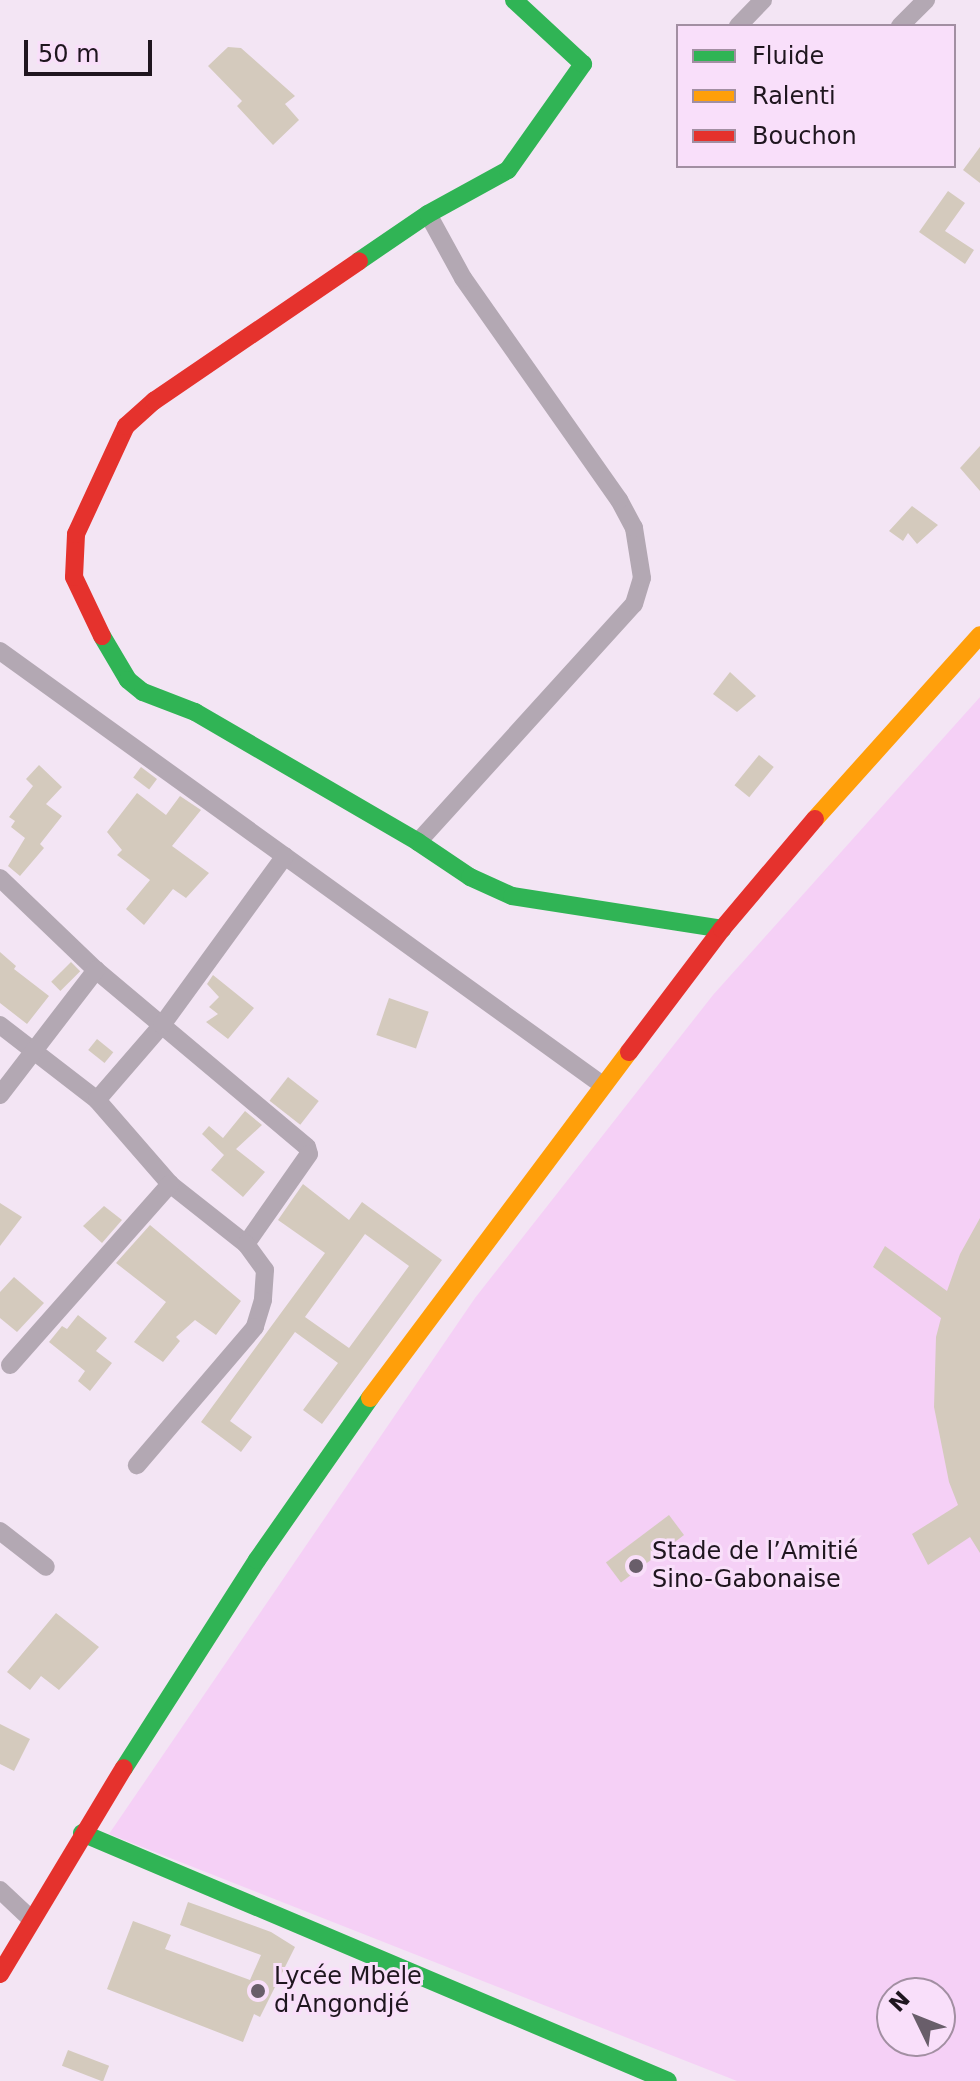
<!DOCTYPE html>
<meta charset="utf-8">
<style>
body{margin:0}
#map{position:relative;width:980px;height:2081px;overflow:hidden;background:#f3e5f4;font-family:"DejaVu Sans",sans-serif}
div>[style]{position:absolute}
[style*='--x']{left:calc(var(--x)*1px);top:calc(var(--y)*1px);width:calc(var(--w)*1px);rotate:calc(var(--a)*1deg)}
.green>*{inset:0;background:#f5d0f6}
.building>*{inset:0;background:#d4cabd;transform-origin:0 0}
.street>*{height:18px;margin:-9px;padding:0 9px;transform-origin:9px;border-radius:9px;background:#b3a8b3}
.fast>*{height:18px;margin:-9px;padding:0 9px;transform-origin:9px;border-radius:9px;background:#30b455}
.slow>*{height:18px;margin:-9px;padding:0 9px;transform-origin:9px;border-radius:9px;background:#ff9f0a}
.jam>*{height:18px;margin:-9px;padding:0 9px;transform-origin:9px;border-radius:9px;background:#e5322d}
.dots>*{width:22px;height:22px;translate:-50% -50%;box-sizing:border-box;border:4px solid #f9dffa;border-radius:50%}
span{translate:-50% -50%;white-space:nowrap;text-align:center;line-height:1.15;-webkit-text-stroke:6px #f9dffa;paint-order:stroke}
.poi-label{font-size:24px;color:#1f161f}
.left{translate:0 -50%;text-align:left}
.legend{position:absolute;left:676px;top:24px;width:280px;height:144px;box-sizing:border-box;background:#f9dffa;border:2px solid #a28fa2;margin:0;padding:10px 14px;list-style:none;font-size:24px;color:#1f161f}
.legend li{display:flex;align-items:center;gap:16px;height:40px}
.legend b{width:40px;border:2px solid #a28fa2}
.north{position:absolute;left:876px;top:1977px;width:80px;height:80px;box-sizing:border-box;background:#f9dffa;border:2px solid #a28fa2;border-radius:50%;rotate:313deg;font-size:22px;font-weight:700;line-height:32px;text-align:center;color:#1f161f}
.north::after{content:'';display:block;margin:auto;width:28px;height:36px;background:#695e6a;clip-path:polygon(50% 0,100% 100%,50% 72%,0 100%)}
.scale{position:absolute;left:24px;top:40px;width:128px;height:36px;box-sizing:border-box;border:4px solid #1f161f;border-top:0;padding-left:10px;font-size:24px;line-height:28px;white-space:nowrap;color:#1f161f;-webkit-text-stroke:6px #f9dffa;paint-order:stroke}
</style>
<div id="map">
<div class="green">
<i style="clip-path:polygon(evenodd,980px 697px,980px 2081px,737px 2081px,109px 1834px,475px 1298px,713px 995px,980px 697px,892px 1993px,940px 1993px,940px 2041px,892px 2041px,892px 1993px)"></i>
</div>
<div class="building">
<i style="clip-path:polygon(228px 47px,241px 48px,295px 96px,285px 104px,299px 120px,273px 145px,237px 106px,242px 101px,208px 66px)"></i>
<i style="clip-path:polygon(980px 147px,980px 183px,963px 170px)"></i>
<i style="clip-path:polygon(948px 191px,965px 203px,945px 231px,974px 250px,965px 264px,919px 232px)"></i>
<i style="clip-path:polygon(980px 446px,980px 491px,960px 468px)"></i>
<i style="clip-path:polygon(912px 506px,938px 525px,917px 544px,908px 533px,903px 541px,889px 531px)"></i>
<i style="clip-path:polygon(730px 672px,756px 696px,737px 712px,713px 694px)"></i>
<i style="left:759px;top:755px;width:19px;height:39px;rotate:39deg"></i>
<i style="clip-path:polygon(39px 765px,62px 787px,46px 804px,62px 816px,40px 844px,44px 848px,20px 876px,8px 866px,25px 838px,11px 827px,15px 821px,9px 817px,33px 786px,26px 779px)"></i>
<i style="left:141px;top:767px;width:20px;height:13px;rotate:37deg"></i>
<i style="clip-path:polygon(137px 793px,166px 815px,180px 796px,201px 810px,172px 846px,209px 873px,186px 898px,173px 889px,144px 925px,126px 909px,150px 880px,117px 855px,122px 850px,107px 832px)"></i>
<i style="clip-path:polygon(0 952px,16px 966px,14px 969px,49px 996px,27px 1024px,0 1003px)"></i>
<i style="left:71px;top:962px;width:13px;height:28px;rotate:45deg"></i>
<i style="clip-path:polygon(213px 975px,254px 1008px,228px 1039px,206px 1022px,218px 1014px,209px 1007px,219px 997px,207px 984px)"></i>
<i style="left:389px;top:998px;width:42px;height:39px;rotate:19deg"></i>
<i style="left:97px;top:1039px;width:21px;height:14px;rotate:39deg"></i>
<i style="left:288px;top:1077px;width:39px;height:30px;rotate:38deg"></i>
<i style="clip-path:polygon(245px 1111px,262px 1125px,236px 1149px,265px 1172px,243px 1197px,211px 1170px,224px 1155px,202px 1134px,209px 1126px,223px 1138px)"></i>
<i style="clip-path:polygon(evenodd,303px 1184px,349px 1220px,362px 1202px,442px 1260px,322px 1424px,303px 1410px,338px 1363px,295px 1332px,230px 1421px,252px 1437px,241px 1452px,201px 1422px,325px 1253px,278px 1220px,303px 1184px,365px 1234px,409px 1266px,349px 1348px,305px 1317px,365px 1234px)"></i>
<i style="clip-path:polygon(0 1203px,22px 1217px,0 1246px)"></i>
<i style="clip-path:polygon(104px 1206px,122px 1220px,102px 1243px,83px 1226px)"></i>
<i style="clip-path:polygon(980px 1218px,980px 1553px,970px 1537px,928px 1565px,912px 1534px,958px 1505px,949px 1482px,934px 1407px,936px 1337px,941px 1318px,873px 1267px,885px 1246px,947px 1291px,960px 1254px)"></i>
<i style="clip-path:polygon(150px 1225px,241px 1301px,216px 1335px,195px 1320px,176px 1337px,180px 1341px,163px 1362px,134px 1342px,166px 1302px,116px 1263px)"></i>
<i style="clip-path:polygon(14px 1277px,44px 1303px,17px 1332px,0 1318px,0 1292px)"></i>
<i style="clip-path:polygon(78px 1315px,107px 1338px,96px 1351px,112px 1363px,90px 1391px,78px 1381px,85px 1371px,49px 1342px,62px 1326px,67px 1329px)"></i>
<i style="left:669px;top:1515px;width:25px;height:79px;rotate:53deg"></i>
<i style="clip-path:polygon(56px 1613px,99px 1647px,59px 1690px,41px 1676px,30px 1690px,7px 1672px)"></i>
<i style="clip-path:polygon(0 1724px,30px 1739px,14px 1771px,0 1764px)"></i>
<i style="clip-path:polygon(188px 1902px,271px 1932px,295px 1947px,260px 2017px,254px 2014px,243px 2042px,107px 1989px,133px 1921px,171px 1935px,165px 1949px,250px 1980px,261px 1955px,180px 1925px)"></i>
<i style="left:68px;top:2050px;width:44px;height:17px;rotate:21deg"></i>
</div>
<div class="street">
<i style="--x:738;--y:26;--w:36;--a:-46"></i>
<i style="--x:900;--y:26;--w:37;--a:-45"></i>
<i style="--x:0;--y:651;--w:741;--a:35.77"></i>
<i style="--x:418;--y:842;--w:321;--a:-47.8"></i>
<i style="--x:634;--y:604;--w:27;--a:-73"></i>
<i style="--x:642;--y:578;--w:51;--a:-99.1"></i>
<i style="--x:634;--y:528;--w:32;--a:-118"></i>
<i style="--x:619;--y:500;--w:271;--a:-125.1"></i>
<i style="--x:463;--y:278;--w:73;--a:-118.7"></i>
<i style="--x:0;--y:878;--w:133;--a:43.8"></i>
<i style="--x:96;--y:970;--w:275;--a:40"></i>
<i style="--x:307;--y:1147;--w:7;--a:74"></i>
<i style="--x:309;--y:1154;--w:110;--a:125"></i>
<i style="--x:0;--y:1025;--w:123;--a:37.7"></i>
<i style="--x:97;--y:1100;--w:111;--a:49"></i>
<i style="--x:170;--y:1184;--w:97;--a:38.3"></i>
<i style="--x:246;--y:1244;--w:32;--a:54"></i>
<i style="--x:265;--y:1270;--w:30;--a:94"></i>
<i style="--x:263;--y:1300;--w:28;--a:107"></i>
<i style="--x:255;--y:1327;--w:182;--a:130.5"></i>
<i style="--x:0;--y:1095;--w:158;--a:-52.5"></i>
<i style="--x:97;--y:1100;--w:99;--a:-49.1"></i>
<i style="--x:162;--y:1025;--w:209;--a:-54"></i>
<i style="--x:10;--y:1365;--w:242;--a:-48.5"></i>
<i style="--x:0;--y:1531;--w:58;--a:38"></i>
<i style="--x:0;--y:1890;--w:44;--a:43.2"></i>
</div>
<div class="fast">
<i style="--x:359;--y:261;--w:83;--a:-34.3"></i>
<i style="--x:428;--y:214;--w:91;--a:-28.8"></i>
<i style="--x:508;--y:170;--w:130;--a:-54.7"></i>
<i style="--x:583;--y:64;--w:94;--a:-137.2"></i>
<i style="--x:102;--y:636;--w:51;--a:59.4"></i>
<i style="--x:128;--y:680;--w:19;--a:39"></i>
<i style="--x:143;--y:692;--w:56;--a:21"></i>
<i style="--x:195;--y:712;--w:258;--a:30.2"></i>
<i style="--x:418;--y:842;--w:63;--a:33.9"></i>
<i style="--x:470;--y:877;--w:46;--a:24.3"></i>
<i style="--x:512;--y:896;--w:213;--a:8.9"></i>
<i style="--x:124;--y:1768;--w:247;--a:-57.4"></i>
<i style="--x:257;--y:1560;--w:198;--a:-55.1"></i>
<i style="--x:82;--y:1833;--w:636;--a:22.94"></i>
</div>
<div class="slow">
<i style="--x:815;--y:819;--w:247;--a:-48.1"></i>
<i style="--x:370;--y:1398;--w:432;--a:-53.2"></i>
</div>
<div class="jam">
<i style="--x:102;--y:636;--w:65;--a:-115.4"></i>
<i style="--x:74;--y:577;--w:43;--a:-87.3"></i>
<i style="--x:76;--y:534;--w:119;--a:-65.2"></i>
<i style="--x:126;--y:426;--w:38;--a:-42"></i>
<i style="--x:154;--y:401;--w:248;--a:-34.3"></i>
<i style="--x:629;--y:1052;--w:154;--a:-52.9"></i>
<i style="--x:722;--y:929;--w:144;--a:-49.8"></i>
<i style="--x:0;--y:1974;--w:240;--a:-59"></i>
</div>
<div class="dots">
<i style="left:636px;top:1566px;background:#695e6a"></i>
<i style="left:258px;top:1991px;background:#695e6a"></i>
</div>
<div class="poi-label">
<span class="left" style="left:652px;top:1566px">Stade de l’Amitié<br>Sino-Gabonaise</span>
<span class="left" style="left:274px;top:1991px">Lycée Mbele<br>d'Angondjé</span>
</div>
<ul class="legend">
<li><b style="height:10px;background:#30b455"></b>Fluide</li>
<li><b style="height:10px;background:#ff9f0a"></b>Ralenti</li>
<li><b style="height:10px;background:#e5322d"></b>Bouchon</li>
</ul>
<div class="north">N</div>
<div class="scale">50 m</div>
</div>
